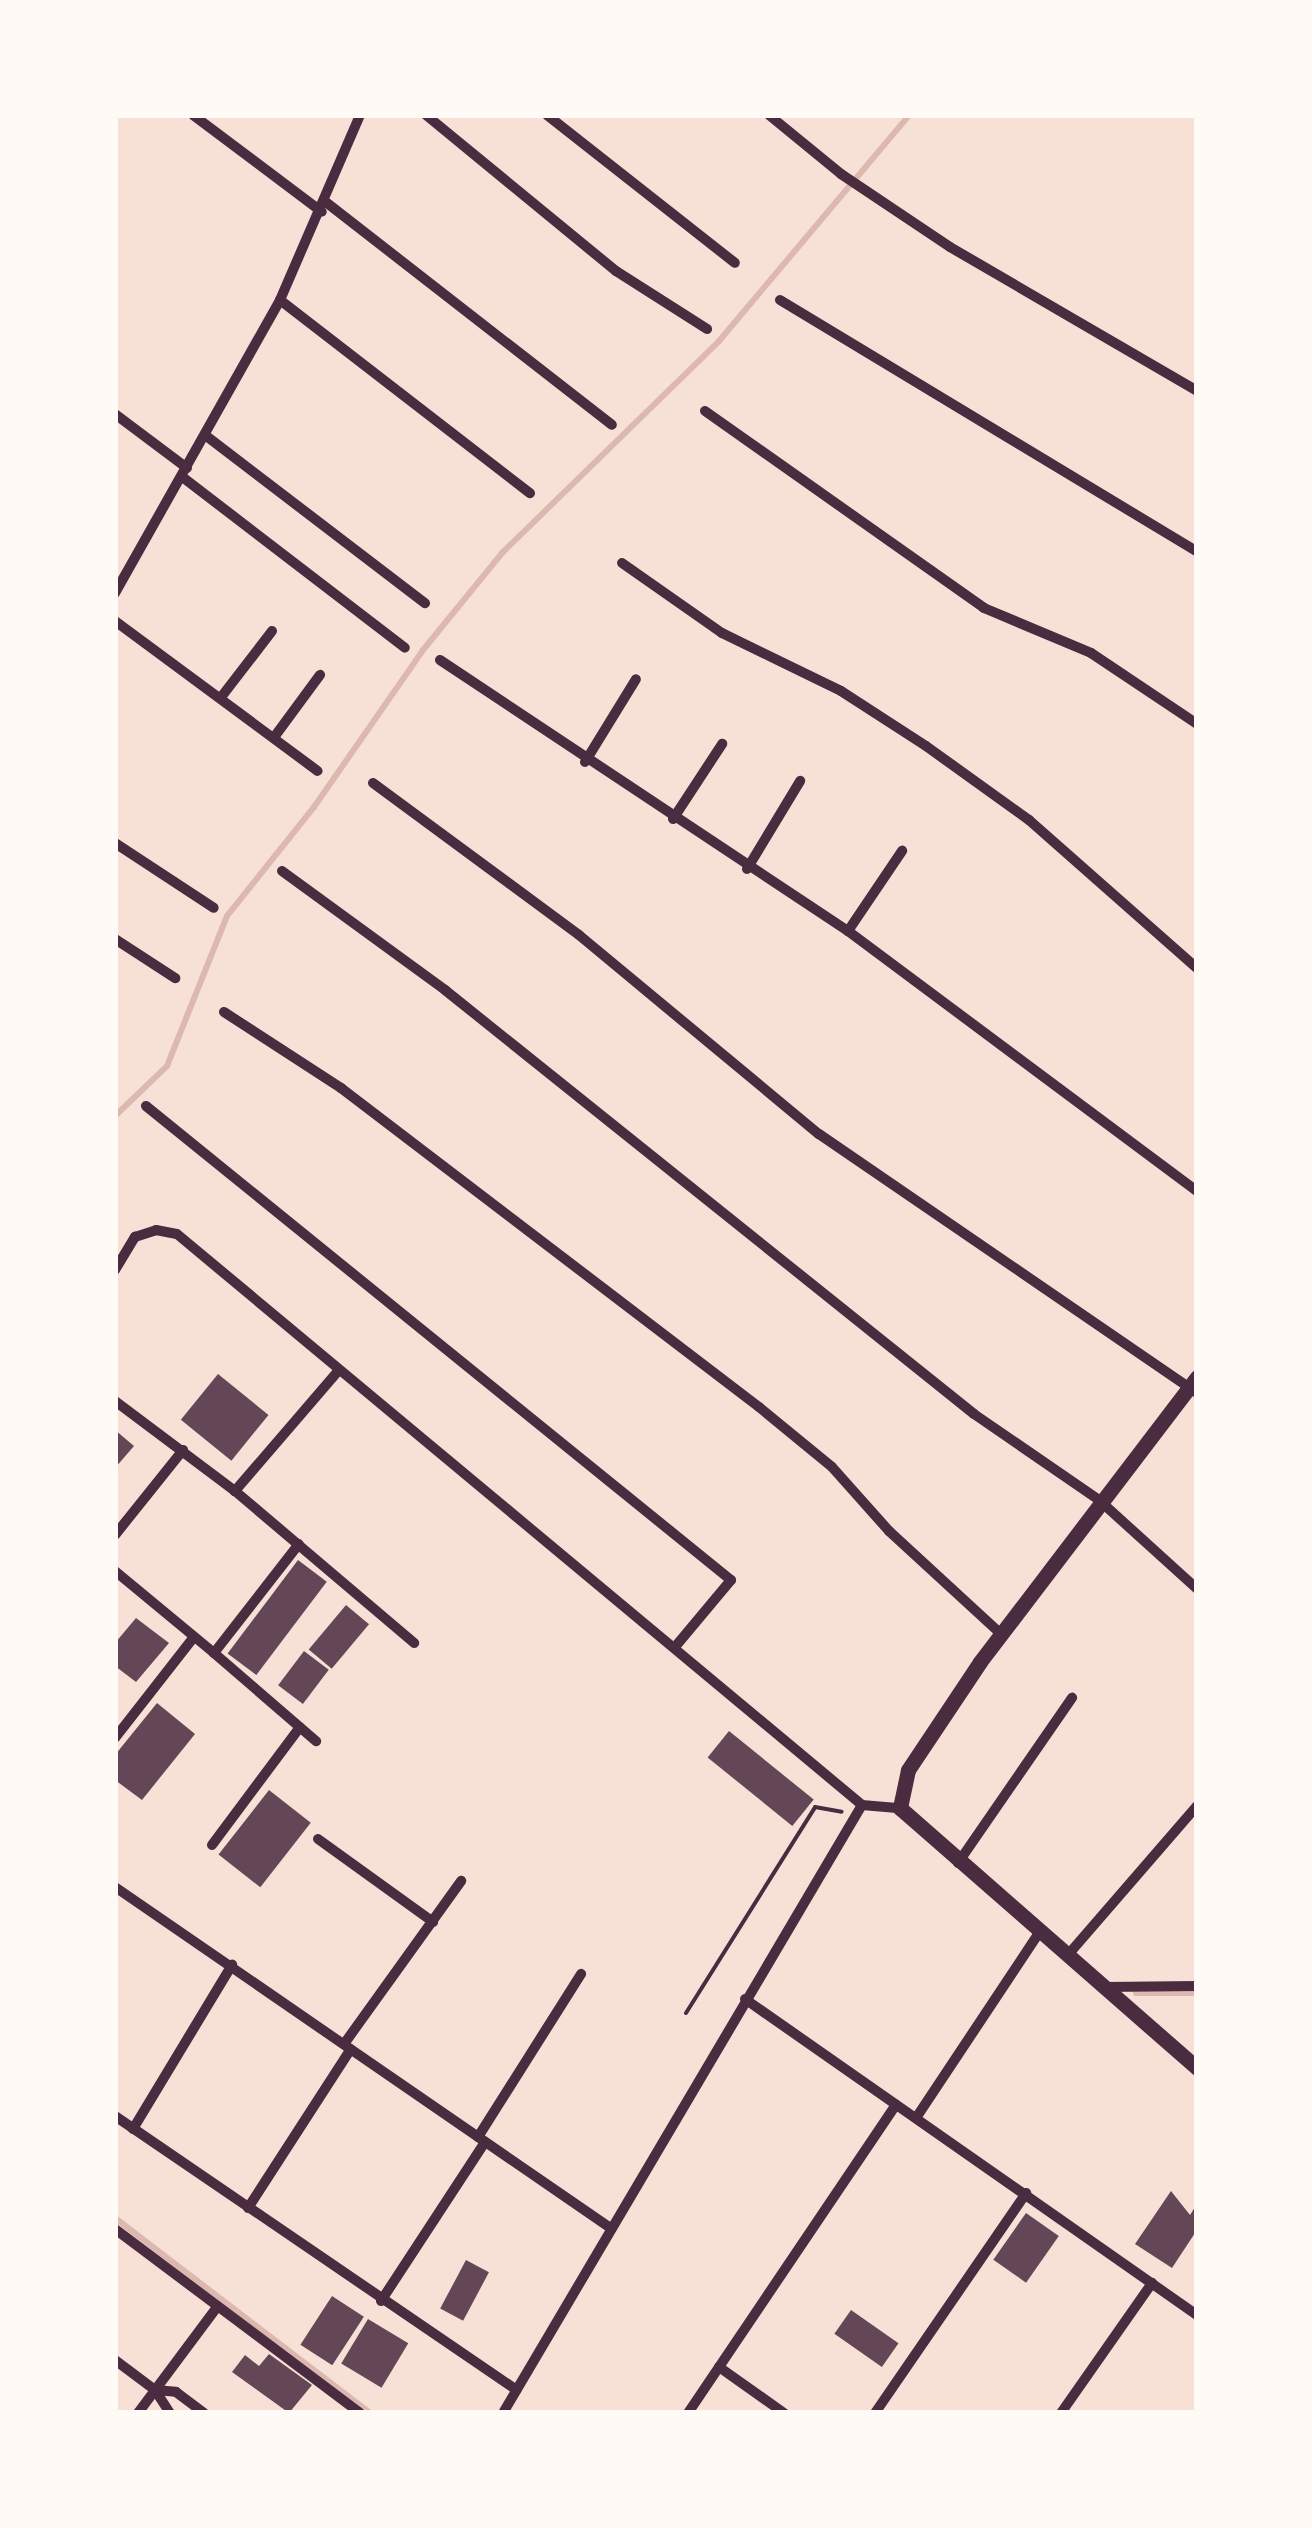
<!DOCTYPE html>
<style>
body{margin:0}
#map{position:relative;width:1312px;height:2528px;overflow:hidden;background:#f7e1d7;font-family:"IBM Plex Sans",sans-serif}
div>[style]{position:absolute}
[style*='--x']{left:calc(var(--x)*1px);top:calc(var(--y)*1px);width:calc(var(--w)*1px);rotate:calc(var(--a)*1deg)}
.stream>*{height:6px;margin:-3px;padding:0 3px;transform-origin:3px;border-radius:3px;background:#dcb8b0}
.building>*{inset:0;background:#644757;transform-origin:0 0}
.path>*{height:4px;margin:-2px;padding:0 2px;transform-origin:2px;border-radius:2px;background:#4a2c40}
.minor>*{height:10px;margin:-5px;padding:0 5px;transform-origin:5px;border-radius:5px;background:#4a2c40}
.tertiary>*{height:15px;margin:-7.5px;padding:0 7.5px;transform-origin:7.5px;border-radius:7.5px;background:#4a2c40}
span{translate:-50% -50%;white-space:nowrap;text-align:center;line-height:1.15;-webkit-text-stroke:8px #fffaf5;paint-order:stroke}
.frame{position:absolute;inset:0;border:118px solid #fffaf5;pointer-events:none}
</style>
<div id="map">
<div class="stream">
<i style="--x:115;--y:1116;--w:72;--a:-43.9"></i>
<i style="--x:167;--y:1066;--w:162;--a:-68.2"></i>
<i style="--x:227;--y:916;--w:139;--a:-51.4"></i>
<i style="--x:314;--y:807;--w:191;--a:-55.2"></i>
<i style="--x:423;--y:650;--w:125;--a:-50.8"></i>
<i style="--x:502;--y:553;--w:303;--a:-44.3"></i>
<i style="--x:719;--y:341;--w:295;--a:-49.9"></i>
<i style="--x:1136;--y:1993;--w:61;--a:0"></i>
<i style="--x:115;--y:2218;--w:321;--a:37.4"></i>
</div>
<div class="building">
<i style="left:218px;top:1374px;width:65px;height:59px;rotate:39deg"></i>
<i style="clip-path:polygon(115px 1430px,134px 1446px,115px 1468px)"></i>
<i style="left:298px;top:1560px;width:36px;height:117px;rotate:37deg"></i>
<i style="left:346px;top:1605px;width:30px;height:58px;rotate:40deg"></i>
<i style="clip-path:polygon(136px 1618px,169px 1643px,136px 1682px,115px 1666px,115px 1643px)"></i>
<i style="left:304px;top:1651px;width:31px;height:43px;rotate:37deg"></i>
<i style="clip-path:polygon(157px 1703px,195px 1734px,142px 1800px,115px 1780px,115px 1755px)"></i>
<i style="left:729px;top:1731px;width:109px;height:34px;rotate:39deg"></i>
<i style="left:269px;top:1790px;width:53px;height:82px;rotate:38deg"></i>
<i style="clip-path:polygon(1171px 2191px,1190px 2215px,1197px 2204px,1197px 2230px,1172px 2268px,1135px 2244px)"></i>
<i style="left:1026px;top:2213px;width:40px;height:57px;rotate:35deg"></i>
<i style="left:466px;top:2260px;width:26px;height:55px;rotate:28deg"></i>
<i style="left:332px;top:2296px;width:38px;height:58px;rotate:33deg"></i>
<i style="left:851px;top:2310px;width:58px;height:29px;rotate:35deg"></i>
<i style="left:368px;top:2319px;width:47px;height:52px;rotate:31deg"></i>
<i style="clip-path:polygon(269px 2354px,312px 2385px,289px 2413px,232px 2372px,245px 2355px,259px 2366px)"></i>
</div>
<div class="path">
<i style="--x:686;--y:2013;--w:243;--a:-57.9"></i>
<i style="--x:815;--y:1807;--w:27;--a:10"></i>
</div>
<div class="minor">
<i style="--x:193;--y:115;--w:161;--a:36.9"></i>
<i style="--x:426;--y:115;--w:246;--a:39.4"></i>
<i style="--x:616;--y:271;--w:108;--a:32.5"></i>
<i style="--x:547;--y:115;--w:239;--a:38.2"></i>
<i style="--x:769;--y:115;--w:93;--a:39.3"></i>
<i style="--x:841;--y:174;--w:131;--a:33.8"></i>
<i style="--x:950;--y:247;--w:286;--a:30.2"></i>
<i style="--x:327;--y:203;--w:361;--a:37.9"></i>
<i style="--x:280;--y:300;--w:316;--a:37.7"></i>
<i style="--x:780;--y:300;--w:487;--a:31.1"></i>
<i style="--x:705;--y:411;--w:342;--a:35.2"></i>
<i style="--x:984;--y:608;--w:116;--a:22.8"></i>
<i style="--x:1091;--y:653;--w:128;--a:33.8"></i>
<i style="--x:115;--y:414;--w:90;--a:36.9"></i>
<i style="--x:205;--y:435;--w:277;--a:37.4"></i>
<i style="--x:185;--y:479;--w:277;--a:37.5"></i>
<i style="--x:622;--y:563;--w:122;--a:35"></i>
<i style="--x:722;--y:633;--w:132;--a:26"></i>
<i style="--x:841;--y:691;--w:101;--a:32.9"></i>
<i style="--x:926;--y:746;--w:127;--a:35.7"></i>
<i style="--x:1029;--y:820;--w:224;--a:41.4"></i>
<i style="--x:115;--y:593;--w:336;--a:-60.6"></i>
<i style="--x:280;--y:300;--w:202;--a:-66.6"></i>
<i style="--x:115;--y:621;--w:252;--a:36.5"></i>
<i style="--x:440;--y:660;--w:490;--a:33.6"></i>
<i style="--x:848;--y:931;--w:435;--a:36.7"></i>
<i style="--x:222;--y:696;--w:82;--a:-52.4"></i>
<i style="--x:275;--y:736;--w:76;--a:-53.6"></i>
<i style="--x:585;--y:762;--w:97;--a:-58.4"></i>
<i style="--x:373;--y:783;--w:256;--a:36.4"></i>
<i style="--x:579;--y:935;--w:312;--a:39.7"></i>
<i style="--x:819;--y:1134;--w:458;--a:34.4"></i>
<i style="--x:673;--y:819;--w:90;--a:-56.8"></i>
<i style="--x:115;--y:843;--w:118;--a:33.3"></i>
<i style="--x:747;--y:869;--w:103;--a:-58.9"></i>
<i style="--x:282;--y:871;--w:202;--a:36.1"></i>
<i style="--x:445;--y:990;--w:678;--a:38.71"></i>
<i style="--x:974;--y:1414;--w:152;--a:34.5"></i>
<i style="--x:1099;--y:1500;--w:132;--a:42.2"></i>
<i style="--x:848;--y:931;--w:97;--a:-56"></i>
<i style="--x:115;--y:939;--w:72;--a:33"></i>
<i style="--x:224;--y:1012;--w:140;--a:33"></i>
<i style="--x:341;--y:1088;--w:526;--a:37.35"></i>
<i style="--x:759;--y:1407;--w:94;--a:39.4"></i>
<i style="--x:832;--y:1467;--w:86;--a:48.3"></i>
<i style="--x:889;--y:1531;--w:152;--a:42.6"></i>
<i style="--x:146;--y:1106;--w:753;--a:39.02"></i>
<i style="--x:731;--y:1580;--w:87;--a:129.9"></i>
<i style="--x:115;--y:1270;--w:39;--a:-59"></i>
<i style="--x:135;--y:1237;--w:22;--a:-18"></i>
<i style="--x:156;--y:1230;--w:21;--a:11"></i>
<i style="--x:177;--y:1234;--w:892;--a:39.81"></i>
<i style="--x:862;--y:1805;--w:38;--a:5"></i>
<i style="--x:339;--y:1370;--w:160;--a:130.7"></i>
<i style="--x:235;--y:1491;--w:235;--a:40.3"></i>
<i style="--x:115;--y:1401;--w:150;--a:36.9"></i>
<i style="--x:115;--y:1535;--w:109;--a:-51.3"></i>
<i style="--x:115;--y:1571;--w:129;--a:39.6"></i>
<i style="--x:214;--y:1653;--w:138;--a:-52.1"></i>
<i style="--x:214;--y:1653;--w:135;--a:40.8"></i>
<i style="--x:115;--y:1738;--w:128;--a:-52"></i>
<i style="--x:318;--y:1839;--w:142;--a:35.8"></i>
<i style="--x:212;--y:1845;--w:147;--a:-53.3"></i>
<i style="--x:958;--y:1863;--w:201;--a:-55.4"></i>
<i style="--x:115;--y:1887;--w:600;--a:34.54"></i>
<i style="--x:1067;--y:1956;--w:198;--a:-49.1"></i>
<i style="--x:1106;--y:1987;--w:91;--a:-0.6"></i>
<i style="--x:745;--y:1999;--w:552;--a:34.96"></i>
<i style="--x:344;--y:2044;--w:201;--a:-54.3"></i>
<i style="--x:115;--y:2116;--w:486;--a:34.3"></i>
<i style="--x:916;--y:2118;--w:222;--a:-56.4"></i>
<i style="--x:133;--y:2129;--w:192;--a:-58.9"></i>
<i style="--x:478;--y:2137;--w:193;--a:-57.7"></i>
<i style="--x:248;--y:2208;--w:189;--a:-57.1"></i>
<i style="--x:115;--y:2229;--w:306;--a:36.9"></i>
<i style="--x:381;--y:2301;--w:190;--a:-56.8"></i>
<i style="--x:115;--y:2360;--w:50;--a:36.9"></i>
<i style="--x:155;--y:2390;--w:27;--a:57"></i>
<i style="--x:719;--y:2367;--w:80;--a:35.3"></i>
<i style="--x:155;--y:2390;--w:21;--a:5"></i>
<i style="--x:176;--y:2392;--w:35;--a:37"></i>
<i style="--x:138;--y:2413;--w:132;--a:-53.3"></i>
<i style="--x:503;--y:2413;--w:706;--a:-59.44"></i>
<i style="--x:688;--y:2413;--w:372;--a:-56"></i>
<i style="--x:875;--y:2413;--w:267;--a:-55.5"></i>
<i style="--x:1061;--y:2413;--w:159;--a:-55"></i>
</div>
<div class="tertiary">
<i style="--x:1197;--y:1377;--w:358;--a:127.3"></i>
<i style="--x:980;--y:1662;--w:130;--a:123.7"></i>
<i style="--x:908;--y:1770;--w:39;--a:102"></i>
<i style="--x:900;--y:1808;--w:395;--a:41.2"></i>
</div>
<div class="frame"></div>
</div>
